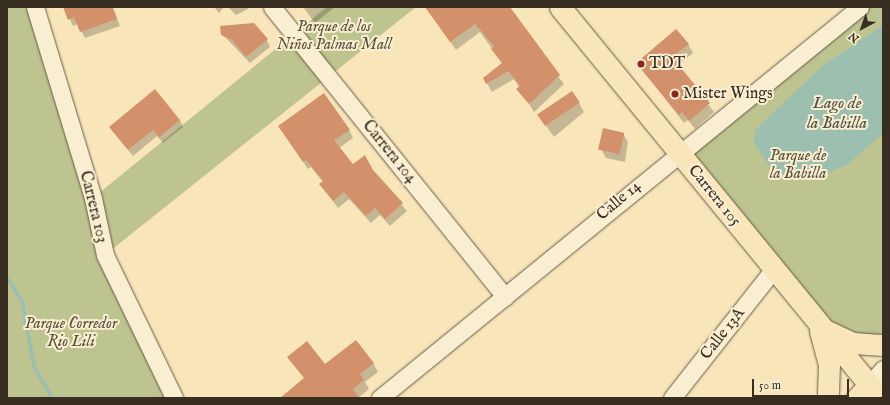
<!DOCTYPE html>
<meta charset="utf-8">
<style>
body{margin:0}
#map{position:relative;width:890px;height:405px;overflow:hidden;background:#f8e5b9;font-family:"IM FELL English",serif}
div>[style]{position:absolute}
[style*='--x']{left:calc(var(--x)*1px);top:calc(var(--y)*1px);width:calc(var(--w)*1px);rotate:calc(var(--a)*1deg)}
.green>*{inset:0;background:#bec48f}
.water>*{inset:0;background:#9dbfaf}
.shadow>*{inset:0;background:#0003}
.stream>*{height:4px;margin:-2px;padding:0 2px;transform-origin:2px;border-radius:2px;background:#9dbfaf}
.building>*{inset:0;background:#d3916b;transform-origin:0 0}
.roads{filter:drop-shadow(0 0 1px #675b47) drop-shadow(0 0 1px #675b47)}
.minor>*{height:17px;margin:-8.5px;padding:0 8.5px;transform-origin:8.5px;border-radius:8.5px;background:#faeed2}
.major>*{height:21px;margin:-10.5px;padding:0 10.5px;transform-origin:10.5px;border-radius:10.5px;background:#f8e5b9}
.dots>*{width:11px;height:11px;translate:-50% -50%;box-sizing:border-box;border:2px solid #faeed2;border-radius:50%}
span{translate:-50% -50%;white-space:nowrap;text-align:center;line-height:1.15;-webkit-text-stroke:4px #faeed2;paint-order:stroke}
.park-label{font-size:16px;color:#59533c;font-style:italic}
.poi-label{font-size:16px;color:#372d21}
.left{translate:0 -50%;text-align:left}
.street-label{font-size:16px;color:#372d21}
.water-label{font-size:17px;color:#505244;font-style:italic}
.frame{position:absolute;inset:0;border:8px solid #372d21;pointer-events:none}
.north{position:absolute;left:842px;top:8px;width:40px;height:40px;-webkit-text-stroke:3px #faeed2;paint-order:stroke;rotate:221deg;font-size:11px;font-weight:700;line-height:16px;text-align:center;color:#372d21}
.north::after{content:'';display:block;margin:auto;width:14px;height:18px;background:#372d21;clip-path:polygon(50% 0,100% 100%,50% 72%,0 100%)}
.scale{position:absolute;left:752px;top:379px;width:97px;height:18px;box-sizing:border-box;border:2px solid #372d21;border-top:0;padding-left:5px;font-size:12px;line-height:14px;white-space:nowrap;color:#372d21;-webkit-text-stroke:3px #faeed2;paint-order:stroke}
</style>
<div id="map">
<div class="green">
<i style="clip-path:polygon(7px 7px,35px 7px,93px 198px,327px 7px,416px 7px,105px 255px,174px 398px,7px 398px)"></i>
<i style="clip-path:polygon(860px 7px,883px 7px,883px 345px,834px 336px,678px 153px)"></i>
</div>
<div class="water">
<i style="clip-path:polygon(883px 25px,883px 133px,847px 165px,820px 176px,785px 178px,772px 170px,754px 143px,755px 130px,821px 67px)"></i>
</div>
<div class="shadow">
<i style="clip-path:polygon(64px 7px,113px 7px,120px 26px,85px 38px,78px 24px,73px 26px)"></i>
<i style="clip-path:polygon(214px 7px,224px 7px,219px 13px)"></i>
<i style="clip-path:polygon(228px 7px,247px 7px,248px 9px,236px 15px)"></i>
<i style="clip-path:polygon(303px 7px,335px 7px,315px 23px)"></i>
<i style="clip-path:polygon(426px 7px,506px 7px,564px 84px,534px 112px,514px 79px,492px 92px,484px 78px,503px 64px,480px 32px,456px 50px)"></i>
<i style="clip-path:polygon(222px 34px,267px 40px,270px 47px,250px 63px)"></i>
<i style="clip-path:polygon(688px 44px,693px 53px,678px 65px,714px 112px,695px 129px,688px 120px,684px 123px,637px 63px)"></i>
<i style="clip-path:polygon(579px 103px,584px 112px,554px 137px,540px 117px)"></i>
<i style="clip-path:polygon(180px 120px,183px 127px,163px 143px,157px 136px,133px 156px,110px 127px)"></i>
<i style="clip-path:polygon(279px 126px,349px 130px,353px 138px,339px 148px,353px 166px,372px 171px,407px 211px,390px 226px,380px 215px,371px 223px,349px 199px,338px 208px,321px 184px,323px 182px,311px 167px,308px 169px)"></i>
<i style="clip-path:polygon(623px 134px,628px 142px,625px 162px,606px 158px,601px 149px)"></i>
<i style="clip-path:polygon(289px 357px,325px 365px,373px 363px,378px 372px,365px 382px,369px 389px,358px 398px,281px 398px,305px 379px)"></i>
</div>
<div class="stream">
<i style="--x:7;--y:278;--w:27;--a:57"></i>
<i style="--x:22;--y:301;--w:66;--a:79.5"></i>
<i style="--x:34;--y:366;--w:37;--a:61"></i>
</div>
<div class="building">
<i style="clip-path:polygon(63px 7px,112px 7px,117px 19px,80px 32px,74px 17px,68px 20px)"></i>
<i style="clip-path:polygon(425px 7px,510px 7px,560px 75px,529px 104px,516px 89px,520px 86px,508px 71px,486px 84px,483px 78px,502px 63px,491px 49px,494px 46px,475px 24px,450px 42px)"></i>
<i style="clip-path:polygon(254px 23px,268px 39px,246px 57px,232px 40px,221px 35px,220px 26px)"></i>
<i style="clip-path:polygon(676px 29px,689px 44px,672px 57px,710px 103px,689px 121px,682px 112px,679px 115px,636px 63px)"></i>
<i style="clip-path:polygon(155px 89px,180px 120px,159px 137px,153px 130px,128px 150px,109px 127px)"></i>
<i style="left:572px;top:91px;width:14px;height:42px;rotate:56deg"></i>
<i style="clip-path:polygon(324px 93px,350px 130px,334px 140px,353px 164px,365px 155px,373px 170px,403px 203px,385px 219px,375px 208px,366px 216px,344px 192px,333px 201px,319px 184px,323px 181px,306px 160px,303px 162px,278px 126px)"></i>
<i style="left:603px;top:128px;width:22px;height:22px;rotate:13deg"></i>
<i style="clip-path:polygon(356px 340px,374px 363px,360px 374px,364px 380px,353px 389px,359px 398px,280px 398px,304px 378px,287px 357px,307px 341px,325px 364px)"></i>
</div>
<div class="roads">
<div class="minor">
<i style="--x:35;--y:7;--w:200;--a:73.1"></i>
<i style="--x:93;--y:198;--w:58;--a:78.1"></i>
<i style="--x:105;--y:255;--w:159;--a:64.2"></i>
<i style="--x:272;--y:7;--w:372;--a:51.2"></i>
<i style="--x:870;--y:384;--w:20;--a:-49"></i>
<i style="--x:380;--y:398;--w:619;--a:-39.17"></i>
<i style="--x:672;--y:398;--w:163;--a:-51.7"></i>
</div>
<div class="major">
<i style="--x:560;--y:7;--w:505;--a:50.7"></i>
<i style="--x:820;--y:331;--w:34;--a:75"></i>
<i style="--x:829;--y:364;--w:34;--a:92"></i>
<i style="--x:827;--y:331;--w:29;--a:25"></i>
<i style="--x:853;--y:343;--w:30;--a:4"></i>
<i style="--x:857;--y:398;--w:19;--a:-47"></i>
</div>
</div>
<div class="dots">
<i style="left:641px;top:64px;background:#8f2418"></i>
<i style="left:675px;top:94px;background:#8f2418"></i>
</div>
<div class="park-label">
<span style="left:334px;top:36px">Parque de los<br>Niños Palmas Mall</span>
<span style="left:798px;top:165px">Parque de<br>la Babilla</span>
<span style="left:71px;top:333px">Parque Corredor<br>Rio Lili</span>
</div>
<div class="poi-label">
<span class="left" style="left:649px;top:64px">TDT</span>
<span class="left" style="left:683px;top:94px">Mister Wings</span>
</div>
<div class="street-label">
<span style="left:389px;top:152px;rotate:51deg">Carrera 104</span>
<span style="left:714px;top:196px;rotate:51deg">Carrera 105</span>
<span style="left:619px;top:201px;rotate:-40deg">Calle 14</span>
<span style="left:93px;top:207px;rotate:76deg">Carrera 103</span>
<span style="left:723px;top:334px;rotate:-52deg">Calle 13A</span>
</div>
<div class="water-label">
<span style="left:837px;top:114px">Lago de<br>la Babilla</span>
</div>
<div class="frame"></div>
<div class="north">N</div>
<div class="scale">50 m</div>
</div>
